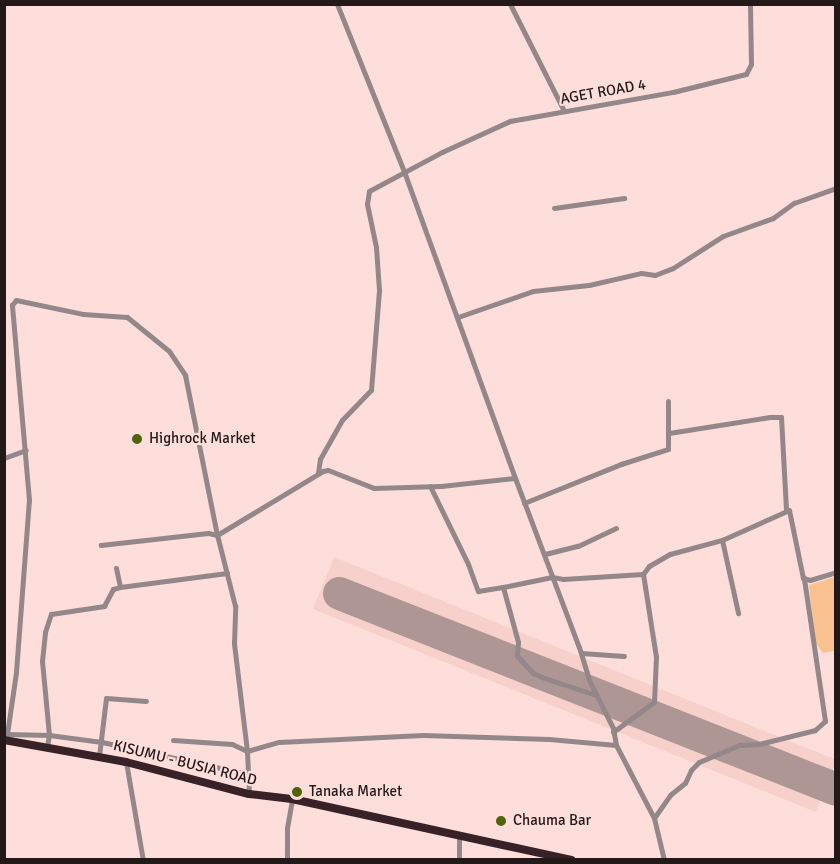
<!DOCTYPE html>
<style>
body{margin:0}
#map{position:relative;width:840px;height:864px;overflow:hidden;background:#fddedb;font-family:Signika,sans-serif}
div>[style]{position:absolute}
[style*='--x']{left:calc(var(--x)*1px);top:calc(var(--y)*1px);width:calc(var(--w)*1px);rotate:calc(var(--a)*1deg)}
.built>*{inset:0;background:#f7d0cc;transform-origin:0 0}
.green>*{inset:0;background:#fac290}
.runway>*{height:33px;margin:-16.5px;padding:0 16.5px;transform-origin:16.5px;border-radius:16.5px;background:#ae9694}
.minor>*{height:5px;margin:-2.5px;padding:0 2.5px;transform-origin:2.5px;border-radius:2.5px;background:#94878a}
.highway>*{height:8px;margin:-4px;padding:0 4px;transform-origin:4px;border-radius:4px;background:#382227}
.dots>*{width:16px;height:16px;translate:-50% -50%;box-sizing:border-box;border:3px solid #fddedb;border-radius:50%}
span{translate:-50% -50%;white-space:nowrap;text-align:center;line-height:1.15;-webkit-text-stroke:4.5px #fddedb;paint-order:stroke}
.street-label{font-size:15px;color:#231918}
.poi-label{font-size:15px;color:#231918}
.left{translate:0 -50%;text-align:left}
.frame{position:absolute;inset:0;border:6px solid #231918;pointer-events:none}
</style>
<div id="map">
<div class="built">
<i style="left:334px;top:557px;width:542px;height:56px;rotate:22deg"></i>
</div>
<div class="green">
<i style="clip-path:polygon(835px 577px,835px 651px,823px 653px,815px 642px,809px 585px)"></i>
</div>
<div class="runway">
<i style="--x:339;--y:593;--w:534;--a:21.52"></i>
</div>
<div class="minor">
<i style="--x:510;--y:4;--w:120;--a:63.2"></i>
<i style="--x:554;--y:208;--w:71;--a:-8.1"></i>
<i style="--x:458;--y:317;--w:79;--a:-19.1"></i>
<i style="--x:533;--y:291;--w:56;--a:-6.1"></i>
<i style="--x:589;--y:285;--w:53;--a:-13"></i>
<i style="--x:641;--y:273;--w:14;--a:8"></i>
<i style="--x:655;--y:275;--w:19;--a:-21"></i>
<i style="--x:673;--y:268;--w:59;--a:-32.6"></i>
<i style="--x:723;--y:236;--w:53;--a:-19.8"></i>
<i style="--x:773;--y:218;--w:26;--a:-36"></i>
<i style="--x:794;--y:203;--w:45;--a:-19.7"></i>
<i style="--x:669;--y:433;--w:102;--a:-9"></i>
<i style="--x:770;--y:417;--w:11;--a:0"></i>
<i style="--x:781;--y:417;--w:93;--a:86.9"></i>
<i style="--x:4;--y:458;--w:23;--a:-20"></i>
<i style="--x:318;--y:473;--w:14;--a:-82"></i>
<i style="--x:320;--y:459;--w:45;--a:-60.6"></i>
<i style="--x:342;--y:420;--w:42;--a:-46"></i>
<i style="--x:371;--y:390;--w:100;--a:-85.4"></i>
<i style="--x:379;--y:290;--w:43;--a:-94"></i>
<i style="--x:376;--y:247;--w:44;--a:-101.8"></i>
<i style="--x:367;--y:204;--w:13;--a:-81"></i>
<i style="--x:369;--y:191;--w:83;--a:-28.1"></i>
<i style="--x:442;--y:152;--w:75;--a:-24.5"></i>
<i style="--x:510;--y:121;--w:166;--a:-10.1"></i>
<i style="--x:673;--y:92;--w:75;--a:-13.9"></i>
<i style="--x:746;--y:74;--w:11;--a:-63"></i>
<i style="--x:751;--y:64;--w:60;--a:-91"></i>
<i style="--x:515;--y:478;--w:181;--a:69.3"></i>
<i style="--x:579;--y:647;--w:34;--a:73"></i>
<i style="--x:589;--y:680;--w:54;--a:63.4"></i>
<i style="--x:613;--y:728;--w:17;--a:80"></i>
<i style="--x:616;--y:745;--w:82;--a:62.5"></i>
<i style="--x:654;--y:818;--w:43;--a:76.6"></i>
<i style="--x:430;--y:486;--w:87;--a:64"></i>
<i style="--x:468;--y:564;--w:29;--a:70"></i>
<i style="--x:478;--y:591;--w:25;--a:-9"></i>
<i style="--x:524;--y:503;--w:105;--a:-21.9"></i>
<i style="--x:621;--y:464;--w:49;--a:-17.7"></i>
<i style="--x:668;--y:449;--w:48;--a:-90"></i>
<i style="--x:722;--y:540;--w:75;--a:77.6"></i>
<i style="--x:545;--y:554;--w:34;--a:-14"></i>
<i style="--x:578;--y:546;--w:42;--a:-25.3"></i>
<i style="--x:116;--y:568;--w:19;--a:78"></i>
<i style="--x:581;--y:653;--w:43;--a:4"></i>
<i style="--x:596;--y:695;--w:57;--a:-161.6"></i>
<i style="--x:542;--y:677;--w:10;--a:-156"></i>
<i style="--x:533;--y:673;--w:23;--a:-133"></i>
<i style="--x:517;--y:656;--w:14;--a:-86"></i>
<i style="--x:518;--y:642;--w:57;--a:-105.3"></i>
<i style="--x:503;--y:587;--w:50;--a:-11.5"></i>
<i style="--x:552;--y:577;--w:11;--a:10"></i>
<i style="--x:563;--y:579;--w:80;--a:-3.6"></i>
<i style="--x:643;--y:574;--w:10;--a:-53"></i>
<i style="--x:649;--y:566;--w:24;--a:-30"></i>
<i style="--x:670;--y:554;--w:54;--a:-15.1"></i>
<i style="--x:722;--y:540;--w:73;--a:-24.1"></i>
<i style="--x:789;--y:510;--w:69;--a:78.4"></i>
<i style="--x:803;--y:578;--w:7;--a:16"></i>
<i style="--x:810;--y:580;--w:27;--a:-17"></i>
<i style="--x:613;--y:732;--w:51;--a:-36.2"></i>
<i style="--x:654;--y:702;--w:45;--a:-87.5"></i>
<i style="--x:656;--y:657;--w:84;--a:-98.9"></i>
<i style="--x:4;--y:733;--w:3;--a:18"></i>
<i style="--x:7;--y:734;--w:63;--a:-81.7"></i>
<i style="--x:16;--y:672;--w:172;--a:-85.7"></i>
<i style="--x:29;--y:500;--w:196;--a:-95"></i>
<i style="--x:12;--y:305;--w:6;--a:-51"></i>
<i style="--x:16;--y:300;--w:68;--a:11.8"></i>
<i style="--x:83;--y:314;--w:44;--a:3.9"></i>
<i style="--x:127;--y:317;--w:54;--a:39"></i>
<i style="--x:169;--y:351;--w:29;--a:56"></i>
<i style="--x:185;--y:375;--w:163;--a:78.7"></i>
<i style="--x:217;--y:535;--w:9;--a:-167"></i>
<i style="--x:208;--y:533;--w:108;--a:173.6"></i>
<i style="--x:7;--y:734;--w:42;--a:1.4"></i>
<i style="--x:49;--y:735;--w:53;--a:7.5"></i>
<i style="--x:102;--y:742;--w:149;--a:12.4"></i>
<i style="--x:173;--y:740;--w:59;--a:3.9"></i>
<i style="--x:232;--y:744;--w:17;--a:25"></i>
<i style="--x:247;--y:751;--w:33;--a:-16"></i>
<i style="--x:279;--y:742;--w:144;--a:-2.8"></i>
<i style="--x:423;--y:735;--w:126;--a:1.8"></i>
<i style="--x:549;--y:739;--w:67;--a:5.1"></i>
<i style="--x:47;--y:747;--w:12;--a:-81"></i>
<i style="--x:49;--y:735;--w:74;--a:-95.4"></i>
<i style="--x:42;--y:661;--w:29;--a:-84"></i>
<i style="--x:45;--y:632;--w:19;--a:-72"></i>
<i style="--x:51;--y:614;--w:54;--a:-8.6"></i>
<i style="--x:104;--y:606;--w:19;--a:-62"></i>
<i style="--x:113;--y:589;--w:7;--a:-16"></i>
<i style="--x:120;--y:587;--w:108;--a:-7.5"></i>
<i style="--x:99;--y:756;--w:58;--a:-83.1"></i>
<i style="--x:106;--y:698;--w:40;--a:4.3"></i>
<i style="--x:126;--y:762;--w:99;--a:80.2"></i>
<i style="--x:249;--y:794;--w:43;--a:-92.7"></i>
<i style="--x:247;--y:751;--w:109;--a:-96.9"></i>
<i style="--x:234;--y:643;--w:37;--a:-88"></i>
<i style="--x:235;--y:606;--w:73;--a:-104.2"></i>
<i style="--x:217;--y:535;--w:124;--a:-31.1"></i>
<i style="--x:323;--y:471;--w:5;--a:-11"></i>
<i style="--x:328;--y:470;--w:49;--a:21.4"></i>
<i style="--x:374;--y:488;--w:67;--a:-1.7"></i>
<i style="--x:441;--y:486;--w:74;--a:-6.2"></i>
<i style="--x:515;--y:478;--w:323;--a:-109.9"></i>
<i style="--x:405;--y:174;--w:183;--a:-111.8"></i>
<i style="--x:654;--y:818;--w:28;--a:-55"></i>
<i style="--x:670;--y:795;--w:19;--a:-39"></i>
<i style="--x:685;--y:783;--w:14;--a:-65"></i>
<i style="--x:691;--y:770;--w:11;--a:-45"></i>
<i style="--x:699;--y:762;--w:43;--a:-23"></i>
<i style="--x:739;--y:745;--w:20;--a:-3"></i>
<i style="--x:759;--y:744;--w:58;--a:-14"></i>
<i style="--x:815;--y:730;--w:13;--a:-42"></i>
<i style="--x:825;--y:721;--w:145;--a:-98.4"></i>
<i style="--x:459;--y:835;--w:25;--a:90"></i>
<i style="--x:287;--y:860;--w:32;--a:-90"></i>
<i style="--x:287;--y:828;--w:29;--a:-80"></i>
</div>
<div class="highway">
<i style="--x:4;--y:740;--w:124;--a:10.2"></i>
<i style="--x:126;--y:762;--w:127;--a:14.6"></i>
<i style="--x:249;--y:794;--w:43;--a:6.6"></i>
<i style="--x:292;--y:799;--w:286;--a:12.3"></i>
</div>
<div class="dots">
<i style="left:137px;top:439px;background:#526206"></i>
<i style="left:297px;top:792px;background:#526206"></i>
<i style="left:501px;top:821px;background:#526206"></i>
</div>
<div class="street-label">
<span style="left:603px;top:92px;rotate:-10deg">AGET ROAD 4</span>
<span style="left:185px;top:763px;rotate:14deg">KISUMU - BUSIA ROAD</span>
</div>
<div class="poi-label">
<span class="left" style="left:149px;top:439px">Highrock Market</span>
<span class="left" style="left:309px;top:792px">Tanaka Market</span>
<span class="left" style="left:513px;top:821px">Chauma Bar</span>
</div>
<div class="frame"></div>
</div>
